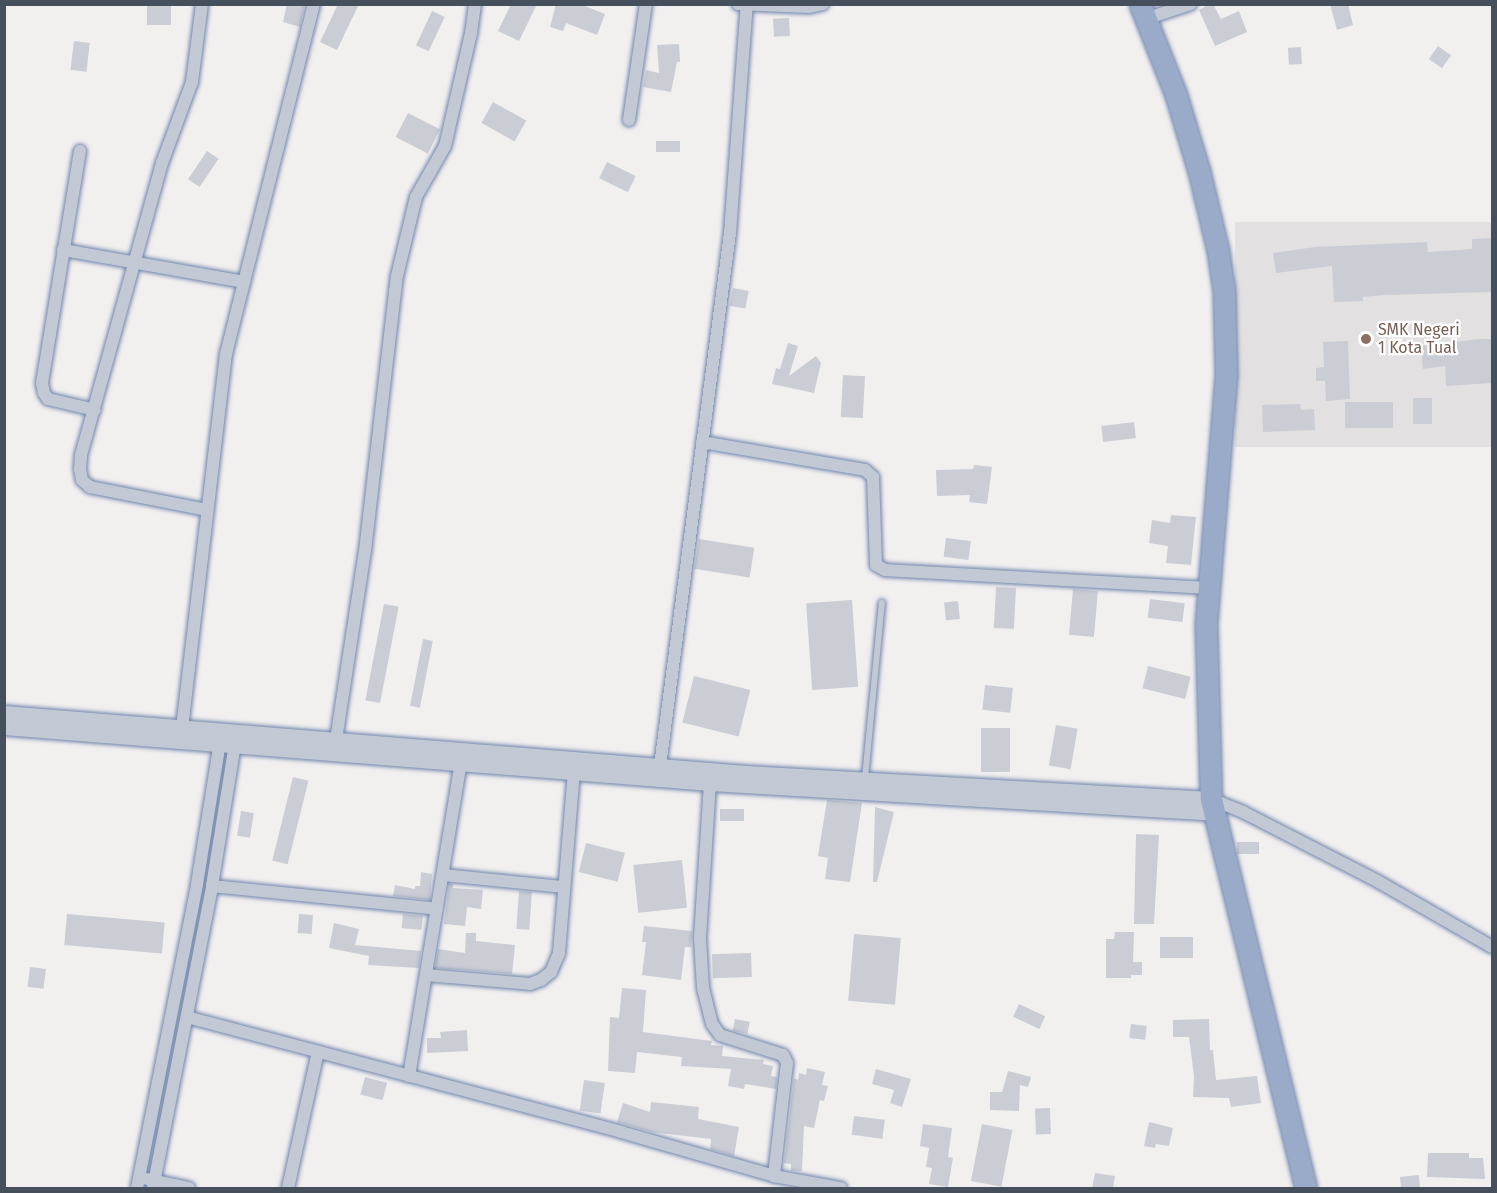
<!DOCTYPE html>
<style>
body{margin:0}
#map{position:relative;width:1497px;height:1193px;overflow:hidden;background:#f2efef;font-family:"Fira Sans",sans-serif}
div>[style]{position:absolute}
[style*='--x']{left:calc(var(--x)*1px);top:calc(var(--y)*1px);width:calc(var(--w)*1px);rotate:calc(var(--a)*1deg)}
.education>*{inset:0;background:#e3e0e1;transform-origin:0 0}
.building>*{inset:0;background:#cbcdd5;transform-origin:0 0}
.roads{filter:drop-shadow(0 0 2px #7086ac) drop-shadow(0 0 2px #7086ac)}
.service>*{height:6px;margin:-3px;padding:0 3px;transform-origin:3px;border-radius:3px;background:#c2c9d5}
.minor>*{height:12px;margin:-6px;padding:0 6px;transform-origin:6px;border-radius:6px;background:#c2c9d5}
.tertiary>*{height:15px;margin:-7.5px;padding:0 7.5px;transform-origin:7.5px;border-radius:7.5px;background:#c2c9d5}
.trunk>*{height:21px;margin:-10.5px;padding:0 10.5px;transform-origin:10.5px;border-radius:10.5px;background:#99abc8}
.dots>*{width:16px;height:16px;translate:-50% -50%;box-sizing:border-box;border:3px solid #fff;border-radius:50%}
span{translate:-50% -50%;white-space:nowrap;text-align:center;line-height:1.15;-webkit-text-stroke:4.5px #fff;paint-order:stroke}
.education-label{font-size:16px;color:#785e54}
.left{translate:0 -50%;text-align:left}
.frame{position:absolute;inset:0;border:6px solid #46505d;pointer-events:none}
</style>
<div id="map">
<div class="education">
<i style="left:1492px;top:222px;width:225px;height:257px;rotate:90deg"></i>
</div>
<div class="building">
<i style="left:147px;top:4px;width:24px;height:21px"></i>
<i style="clip-path:polygon(287px 4px,305px 4px,300px 27px,283px 22px)"></i>
<i style="clip-path:polygon(338px 4px,359px 4px,337px 50px,320px 42px)"></i>
<i style="clip-path:polygon(511px 4px,537px 4px,519px 41px,498px 31px)"></i>
<i style="clip-path:polygon(556px 4px,580px 4px,605px 14px,597px 35px,566px 23px,563px 31px,550px 27px)"></i>
<i style="clip-path:polygon(1209px 4px,1213px 4px,1221px 19px,1239px 11px,1247px 32px,1215px 46px,1199px 10px)"></i>
<i style="clip-path:polygon(1330px 4px,1348px 4px,1353px 25px,1337px 30px)"></i>
<i style="left:432px;top:11px;width:14px;height:38px;rotate:25deg"></i>
<i style="left:789px;top:18px;width:18px;height:16px;rotate:87deg"></i>
<i style="left:74px;top:41px;width:16px;height:29px;rotate:7deg"></i>
<i style="clip-path:polygon(679px 44px,680px 62px,677px 62px,671px 92px,643px 87px,646px 70px,659px 73px,657px 45px)"></i>
<i style="left:1438px;top:46px;width:16px;height:16px;rotate:35deg"></i>
<i style="left:1301px;top:47px;width:17px;height:13px;rotate:87deg"></i>
<i style="left:493px;top:102px;width:38px;height:24px;rotate:29deg"></i>
<i style="left:408px;top:113px;width:36px;height:27px;rotate:27deg"></i>
<i style="left:656px;top:141px;width:24px;height:11px"></i>
<i style="left:207px;top:151px;width:14px;height:34px;rotate:34deg"></i>
<i style="left:607px;top:162px;width:32px;height:18px;rotate:26deg"></i>
<i style="clip-path:polygon(1492px 238px,1492px 292px,1386px 295px,1363px 297px,1363px 301px,1334px 302px,1332px 266px,1276px 273px,1273px 253px,1315px 247px,1427px 242px,1428px 252px,1472px 249px,1472px 239px)"></i>
<i style="left:733px;top:288px;width:16px;height:18px;rotate:11deg"></i>
<i style="clip-path:polygon(1479px 339px,1492px 339px,1492px 383px,1446px 386px,1445px 366px,1423px 369px,1421px 346px)"></i>
<i style="clip-path:polygon(1348px 341px,1350px 399px,1326px 401px,1325px 381px,1316px 381px,1316px 368px,1324px 367px,1323px 342px)"></i>
<i style="clip-path:polygon(788px 343px,798px 346px,789px 376px,816px 356px,821px 363px,814px 393px,772px 384px,776px 368px,780px 369px)"></i>
<i style="left:843px;top:375px;width:22px;height:42px;rotate:3deg"></i>
<i style="left:1432px;top:398px;width:26px;height:19px;rotate:90deg"></i>
<i style="left:1345px;top:402px;width:48px;height:26px"></i>
<i style="clip-path:polygon(1300px 404px,1301px 410px,1314px 409px,1315px 430px,1263px 432px,1262px 405px)"></i>
<i style="left:1134px;top:422px;width:16px;height:33px;rotate:83deg"></i>
<i style="clip-path:polygon(974px 465px,992px 467px,987px 504px,969px 502px,970px 495px,937px 496px,936px 470px,973px 469px)"></i>
<i style="clip-path:polygon(1171px 515px,1196px 517px,1191px 565px,1166px 563px,1168px 546px,1149px 543px,1152px 520px,1170px 523px)"></i>
<i style="left:946px;top:538px;width:25px;height:19px;rotate:7deg"></i>
<i style="left:699px;top:539px;width:56px;height:30px;rotate:9deg"></i>
<i style="left:996px;top:587px;width:20px;height:41px;rotate:3deg"></i>
<i style="left:1073px;top:589px;width:25px;height:46px;rotate:5deg"></i>
<i style="left:1150px;top:599px;width:35px;height:19px;rotate:7deg"></i>
<i style="left:852px;top:600px;width:87px;height:46px;rotate:86deg"></i>
<i style="left:958px;top:601px;width:18px;height:14px;rotate:84deg"></i>
<i style="left:384px;top:604px;width:15px;height:98px;rotate:11deg"></i>
<i style="left:423px;top:639px;width:10px;height:68px;rotate:11deg"></i>
<i style="left:1148px;top:666px;width:44px;height:23px;rotate:14deg"></i>
<i style="left:694px;top:676px;width:58px;height:48px;rotate:14deg"></i>
<i style="left:985px;top:685px;width:28px;height:25px;rotate:6deg"></i>
<i style="left:1056px;top:725px;width:22px;height:41px;rotate:10deg"></i>
<i style="left:981px;top:728px;width:29px;height:44px"></i>
<i style="left:293px;top:777px;width:16px;height:86px;rotate:14deg"></i>
<i style="clip-path:polygon(827px 800px,862px 803px,850px 882px,825px 879px,828px 858px,818px 856px)"></i>
<i style="clip-path:polygon(875px 807px,894px 812px,877px 882px,873px 882px)"></i>
<i style="left:720px;top:809px;width:24px;height:12px"></i>
<i style="left:241px;top:811px;width:13px;height:25px;rotate:9deg"></i>
<i style="clip-path:polygon(1136px 834px,1159px 835px,1154px 924px,1134px 924px)"></i>
<i style="left:1237px;top:842px;width:22px;height:12px"></i>
<i style="left:586px;top:843px;width:40px;height:30px;rotate:14deg"></i>
<i style="left:682px;top:860px;width:48px;height:49px;rotate:84deg"></i>
<i style="clip-path:polygon(421px 872px,432px 874px,430px 900px,393px 896px,395px 885px,415px 889px,415px 886px,420px 886px)"></i>
<i style="clip-path:polygon(449px 884px,453px 884px,453px 888px,483px 890px,481px 909px,467px 907px,465px 926px,444px 924px)"></i>
<i style="left:519px;top:891px;width:13px;height:38px;rotate:4deg"></i>
<i style="left:67px;top:914px;width:98px;height:31px;rotate:5deg"></i>
<i style="left:299px;top:914px;width:14px;height:19px;rotate:4deg"></i>
<i style="left:403px;top:914px;width:20px;height:14px;rotate:6deg"></i>
<i style="clip-path:polygon(334px 923px,359px 929px,355px 945px,421px 951px,419px 968px,368px 965px,369px 956px,329px 948px)"></i>
<i style="clip-path:polygon(644px 926px,692px 931px,691px 947px,685px 947px,681px 980px,642px 975px,646px 942px,642px 942px)"></i>
<i style="clip-path:polygon(1115px 932px,1134px 932px,1133px 962px,1142px 962px,1142px 975px,1131px 975px,1131px 978px,1106px 978px,1106px 939px,1114px 939px)"></i>
<i style="clip-path:polygon(466px 933px,476px 933px,476px 941px,515px 945px,512px 974px,435px 968px,438px 949px,465px 953px)"></i>
<i style="left:854px;top:934px;width:47px;height:67px;rotate:5deg"></i>
<i style="left:1160px;top:937px;width:33px;height:21px"></i>
<i style="left:751px;top:953px;width:24px;height:39px;rotate:88deg"></i>
<i style="left:30px;top:967px;width:16px;height:20px;rotate:7deg"></i>
<i style="clip-path:polygon(622px 988px,646px 990px,643px 1032px,712px 1041px,711px 1045px,723px 1046px,722px 1056px,764px 1060px,763px 1064px,773px 1066px,771px 1076px,777px 1077px,776px 1089px,745px 1084px,744px 1089px,728px 1086px,731px 1069px,681px 1066px,682px 1057px,637px 1052px,635px 1073px,608px 1071px,610px 1017px,619px 1018px)"></i>
<i style="left:1019px;top:1004px;width:29px;height:14px;rotate:25deg"></i>
<i style="left:735px;top:1019px;width:15px;height:12px;rotate:11deg"></i>
<i style="clip-path:polygon(1209px 1019px,1210px 1050px,1213px 1050px,1216px 1080px,1257px 1076px,1261px 1103px,1231px 1107px,1229px 1098px,1193px 1097px,1194px 1076px,1189px 1037px,1173px 1037px,1173px 1020px)"></i>
<i style="left:1131px;top:1024px;width:16px;height:14px;rotate:7deg"></i>
<i style="clip-path:polygon(467px 1030px,468px 1051px,427px 1053px,427px 1038px,441px 1038px,440px 1032px)"></i>
<i style="clip-path:polygon(807px 1068px,825px 1072px,822px 1085px,828px 1086px,824px 1101px,820px 1100px,814px 1128px,804px 1126px,802px 1171px,791px 1171px,791px 1164px,784px 1163px,794px 1078px,798px 1080px,799px 1073px,806px 1075px)"></i>
<i style="clip-path:polygon(876px 1069px,911px 1079px,902px 1107px,890px 1103px,894px 1090px,872px 1084px)"></i>
<i style="clip-path:polygon(1008px 1071px,1031px 1077px,1028px 1087px,1020px 1085px,1019px 1111px,990px 1110px,990px 1092px,1002px 1092px)"></i>
<i style="left:365px;top:1077px;width:23px;height:18px;rotate:15deg"></i>
<i style="left:584px;top:1080px;width:21px;height:31px;rotate:8deg"></i>
<i style="clip-path:polygon(651px 1102px,699px 1107px,698px 1119px,739px 1127px,734px 1156px,710px 1149px,711px 1139px,651px 1132px,617px 1122px,623px 1103px,650px 1112px)"></i>
<i style="left:1050px;top:1108px;width:26px;height:15px;rotate:88deg"></i>
<i style="left:854px;top:1116px;width:31px;height:19px;rotate:7deg"></i>
<i style="clip-path:polygon(1149px 1122px,1173px 1128px,1169px 1146px,1156px 1144px,1155px 1148px,1144px 1146px)"></i>
<i style="clip-path:polygon(923px 1124px,952px 1128px,948px 1157px,953px 1158px,948px 1187px,929px 1184px,932px 1168px,926px 1167px,929px 1148px,920px 1146px)"></i>
<i style="left:982px;top:1124px;width:31px;height:58px;rotate:11deg"></i>
<i style="clip-path:polygon(1428px 1153px,1469px 1153px,1469px 1158px,1483px 1158px,1485px 1179px,1427px 1177px)"></i>
<i style="clip-path:polygon(1095px 1173px,1115px 1176px,1113px 1188px,1092px 1188px)"></i>
<i style="clip-path:polygon(1419px 1175px,1420px 1188px,1401px 1188px,1400px 1177px)"></i>
</div>
<div class="roads">
<div class="service">
<i style="--x:865;--y:778;--w:176;--a:-84.5"></i>
</div>
<div class="minor">
<i style="--x:202;--y:4;--w:79;--a:97.3"></i>
<i style="--x:192;--y:82;--w:86;--a:110.3"></i>
<i style="--x:162;--y:163;--w:304;--a:105.5"></i>
<i style="--x:81;--y:456;--w:13;--a:94"></i>
<i style="--x:80;--y:469;--w:11;--a:80"></i>
<i style="--x:82;--y:480;--w:11;--a:41"></i>
<i style="--x:90;--y:487;--w:119;--a:11.1"></i>
<i style="--x:738;--y:4;--w:71;--a:2.4"></i>
<i style="--x:809;--y:7;--w:14;--a:-12"></i>
<i style="--x:1145;--y:19;--w:48;--a:-18.1"></i>
<i style="--x:629;--y:120;--w:117;--a:-81.7"></i>
<i style="--x:80;--y:151;--w:235;--a:99.3"></i>
<i style="--x:42;--y:383;--w:10;--a:79"></i>
<i style="--x:44;--y:393;--w:7;--a:56"></i>
<i style="--x:48;--y:399;--w:48;--a:13.2"></i>
<i style="--x:63;--y:250;--w:184;--a:10"></i>
<i style="--x:702;--y:442;--w:165;--a:9.7"></i>
<i style="--x:865;--y:470;--w:11;--a:41"></i>
<i style="--x:873;--y:477;--w:88;--a:88"></i>
<i style="--x:876;--y:565;--w:10;--a:29"></i>
<i style="--x:885;--y:570;--w:323;--a:3.2"></i>
<i style="--x:182;--y:728;--w:377;--a:-83.3"></i>
<i style="--x:226;--y:354;--w:361;--a:-75.9"></i>
<i style="--x:336;--y:740;--w:191;--a:-81.3"></i>
<i style="--x:365;--y:551;--w:277;--a:-83.4"></i>
<i style="--x:397;--y:276;--w:81;--a:-76.5"></i>
<i style="--x:416;--y:197;--w:59;--a:-60.4"></i>
<i style="--x:445;--y:146;--w:116;--a:-77"></i>
<i style="--x:471;--y:33;--w:29;--a:-82"></i>
<i style="--x:660;--y:766;--w:538;--a:-82.52"></i>
<i style="--x:730;--y:233;--w:230;--a:-85.8"></i>
<i style="--x:710;--y:783;--w:156;--a:93.7"></i>
<i style="--x:700;--y:939;--w:49;--a:86.5"></i>
<i style="--x:703;--y:988;--w:37;--a:76"></i>
<i style="--x:712;--y:1024;--w:14;--a:54"></i>
<i style="--x:720;--y:1035;--w:66;--a:17.6"></i>
<i style="--x:783;--y:1055;--w:9;--a:63"></i>
<i style="--x:787;--y:1063;--w:114;--a:96.6"></i>
<i style="--x:1211;--y:799;--w:35;--a:22"></i>
<i style="--x:1243;--y:812;--w:153;--a:27.2"></i>
<i style="--x:1379;--y:882;--w:130;--a:29.9"></i>
<i style="--x:443;--y:875;--w:122;--a:5.7"></i>
<i style="--x:212;--y:886;--w:226;--a:5.8"></i>
<i style="--x:426;--y:975;--w:104;--a:4.9"></i>
<i style="--x:530;--y:984;--w:12;--a:-20"></i>
<i style="--x:541;--y:980;--w:13;--a:-39"></i>
<i style="--x:551;--y:972;--w:21;--a:-67"></i>
<i style="--x:559;--y:953;--w:182;--a:-85.3"></i>
<i style="--x:187;--y:1017;--w:449;--a:14.8"></i>
<i style="--x:621;--y:1132;--w:159;--a:16"></i>
<i style="--x:774;--y:1176;--w:68;--a:10.2"></i>
<i style="--x:409;--y:1076;--w:317;--a:-80.6"></i>
<i style="--x:147;--y:1179;--w:43;--a:12.1"></i>
<i style="--x:137;--y:1188;--w:310;--a:-78.8"></i>
<i style="--x:197;--y:884;--w:151;--a:-80.8"></i>
<i style="--x:153;--y:1188;--w:308;--a:-78.9"></i>
<i style="--x:212;--y:886;--w:151;--a:-80.8"></i>
<i style="--x:288;--y:1188;--w:139;--a:-77.6"></i>
</div>
<div class="tertiary">
<i style="--x:4;--y:713;--w:744;--a:4.62"></i>
<i style="--x:746;--y:773;--w:466;--a:3.2"></i>
<i style="--x:4;--y:727;--w:708;--a:4.54"></i>
<i style="--x:710;--y:783;--w:507;--a:3.39"></i>
</div>
<div class="trunk">
<i style="--x:1140;--y:4;--w:98;--a:68.4"></i>
<i style="--x:1176;--y:95;--w:79;--a:73.2"></i>
<i style="--x:1199;--y:171;--w:82;--a:76.6"></i>
<i style="--x:1218;--y:251;--w:40;--a:81.5"></i>
<i style="--x:1224;--y:291;--w:84;--a:88.6"></i>
<i style="--x:1226;--y:375;--w:251;--a:94.6"></i>
<i style="--x:1206;--y:625;--w:174;--a:88.4"></i>
<i style="--x:1211;--y:799;--w:400;--a:76.3"></i>
</div>
</div>
<div class="dots">
<i style="left:1366px;top:339px;background:#8d6e63"></i>
</div>
<div class="education-label">
<span class="left" style="left:1378px;top:339px">SMK Negeri<br>1 Kota Tual</span>
</div>
<div class="frame"></div>
</div>
